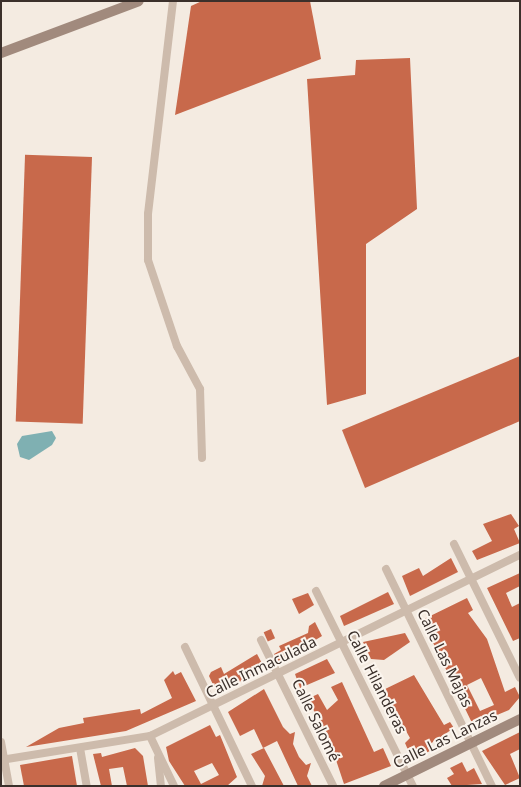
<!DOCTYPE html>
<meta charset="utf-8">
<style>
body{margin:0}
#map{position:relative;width:521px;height:787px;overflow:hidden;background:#f4ebe1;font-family:"Noto Sans",sans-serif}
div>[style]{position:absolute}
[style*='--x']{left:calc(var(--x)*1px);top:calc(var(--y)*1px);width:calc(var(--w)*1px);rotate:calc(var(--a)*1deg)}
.water>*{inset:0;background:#7fb0b2}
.building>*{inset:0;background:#c8694b;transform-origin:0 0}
.street>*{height:8px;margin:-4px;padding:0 4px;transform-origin:4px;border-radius:4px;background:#cdbbac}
.secondary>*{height:10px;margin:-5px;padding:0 5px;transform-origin:5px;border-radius:5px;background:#a18a7d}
span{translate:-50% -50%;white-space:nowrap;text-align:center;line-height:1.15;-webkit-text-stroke:4px #fbf5ee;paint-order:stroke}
.street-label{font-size:15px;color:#3b302b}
.frame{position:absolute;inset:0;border:2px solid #3b302b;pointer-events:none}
</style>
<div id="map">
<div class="water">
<i style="clip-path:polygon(52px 431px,56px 438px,52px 445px,29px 460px,20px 457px,17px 444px,22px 436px)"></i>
</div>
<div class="building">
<i style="clip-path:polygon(202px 1px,310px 1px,321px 59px,175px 115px,191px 6px)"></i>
<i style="clip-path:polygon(410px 58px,417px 209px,366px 244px,366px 394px,327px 405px,307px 79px,355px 75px,356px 60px)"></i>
<i style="left:92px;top:157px;width:267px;height:67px;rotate:92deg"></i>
<i style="clip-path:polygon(520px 356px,520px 421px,365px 488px,342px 430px)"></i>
<i style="clip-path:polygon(511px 514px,519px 526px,514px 529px,520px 543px,477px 560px,472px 551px,492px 541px,483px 524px)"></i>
<i style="clip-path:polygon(451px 558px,458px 572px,410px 596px,402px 576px,419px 568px,423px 576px)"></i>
<i style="clip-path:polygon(520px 573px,520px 586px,506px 593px,512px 607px,520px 603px,520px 638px,513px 641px,487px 588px)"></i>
<i style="clip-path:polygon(388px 592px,394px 604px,344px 626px,340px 616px)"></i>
<i style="clip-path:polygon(308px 593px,314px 605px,299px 614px,292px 599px)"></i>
<i style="clip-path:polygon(evenodd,467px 598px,473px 610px,468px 613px,487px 639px,505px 692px,515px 687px,520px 697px,509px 710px,473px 725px,422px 620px,467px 598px,481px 678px,494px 705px,480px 711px,467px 685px,481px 678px)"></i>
<i style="clip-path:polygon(315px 622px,322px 636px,279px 662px,274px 654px,281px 650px,279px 646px,308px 633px,309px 626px)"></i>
<i style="left:271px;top:629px;width:10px;height:8px;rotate:66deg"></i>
<i style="clip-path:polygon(405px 633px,410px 642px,384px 660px,371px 659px,363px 642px)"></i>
<i style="clip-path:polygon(257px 654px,265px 669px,217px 693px,209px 676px,211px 672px,221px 667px,224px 674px)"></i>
<i style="clip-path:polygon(327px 659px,335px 673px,300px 688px,295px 674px)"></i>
<i style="clip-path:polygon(173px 671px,175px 675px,181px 672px,196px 701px,126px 731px,26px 747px,59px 728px,84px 723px,83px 718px,140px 709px,141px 714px,172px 698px,164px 680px)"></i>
<i style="clip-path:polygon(414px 675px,444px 725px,450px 722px,454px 728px,427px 746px,430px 751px,412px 759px,405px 743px,410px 738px,383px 690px)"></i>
<i style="clip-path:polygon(342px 682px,374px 752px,383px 748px,391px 766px,344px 784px,327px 733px,307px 699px,318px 694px,327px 710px,338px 700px,331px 687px)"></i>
<i style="clip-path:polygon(264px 689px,283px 727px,290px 734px,295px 732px,293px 744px,299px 757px,306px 765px,311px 763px,307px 776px,312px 786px,298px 786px,277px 741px,263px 748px,254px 729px,240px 736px,228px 712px)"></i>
<i style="clip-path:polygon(evenodd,210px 725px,216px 737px,220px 735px,237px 777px,227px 786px,185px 786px,169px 761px,166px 747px,210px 725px,212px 763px,219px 775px,201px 784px,194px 771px,212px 763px)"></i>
<i style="clip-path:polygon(520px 732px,520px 749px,510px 754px,520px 778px,505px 785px,482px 751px)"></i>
<i style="clip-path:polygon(135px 748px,143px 756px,148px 786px,127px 786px,123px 767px,109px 769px,112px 786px,101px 786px,93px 754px,101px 753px,102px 757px)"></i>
<i style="clip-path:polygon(264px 748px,284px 786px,262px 786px,265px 776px,251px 754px)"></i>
<i style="clip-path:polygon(72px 756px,77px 786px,24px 786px,20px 765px)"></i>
<i style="clip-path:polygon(462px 762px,467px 772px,474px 768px,482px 784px,452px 786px,447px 778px,454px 774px,450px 768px)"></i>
</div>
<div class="street">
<i style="--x:173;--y:1;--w:214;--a:96.7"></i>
<i style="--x:148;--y:214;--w:46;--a:90"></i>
<i style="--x:148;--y:260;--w:91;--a:71.4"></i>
<i style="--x:177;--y:346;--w:49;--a:61.9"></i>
<i style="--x:200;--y:389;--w:69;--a:88.3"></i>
<i style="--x:454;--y:544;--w:149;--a:63.8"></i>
<i style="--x:386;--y:569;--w:242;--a:64"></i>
<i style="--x:316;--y:591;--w:218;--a:63.6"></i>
<i style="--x:261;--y:640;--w:163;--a:63.7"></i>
<i style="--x:185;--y:647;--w:154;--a:64.3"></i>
<i style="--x:150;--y:736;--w:55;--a:64.4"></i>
<i style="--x:1;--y:742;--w:45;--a:79.7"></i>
<i style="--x:80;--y:748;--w:39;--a:80"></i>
<i style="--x:158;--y:758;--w:28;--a:84"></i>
<i style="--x:1;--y:760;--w:151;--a:-9.2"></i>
<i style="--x:150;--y:736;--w:412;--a:-26.1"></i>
</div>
<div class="secondary">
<i style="--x:1;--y:53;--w:147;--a:-20.6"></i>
<i style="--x:384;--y:786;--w:152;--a:-26.2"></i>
</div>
<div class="street-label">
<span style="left:445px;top:658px;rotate:64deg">Calle Las Majas</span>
<span style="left:261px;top:667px;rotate:-26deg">Calle Inmaculada</span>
<span style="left:377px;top:682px;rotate:63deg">Calle Hilanderas</span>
<span style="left:316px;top:720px;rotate:64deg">Calle Salomé</span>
<span style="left:445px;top:739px;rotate:-26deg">Calle Las Lanzas</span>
</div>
<div class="frame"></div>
</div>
